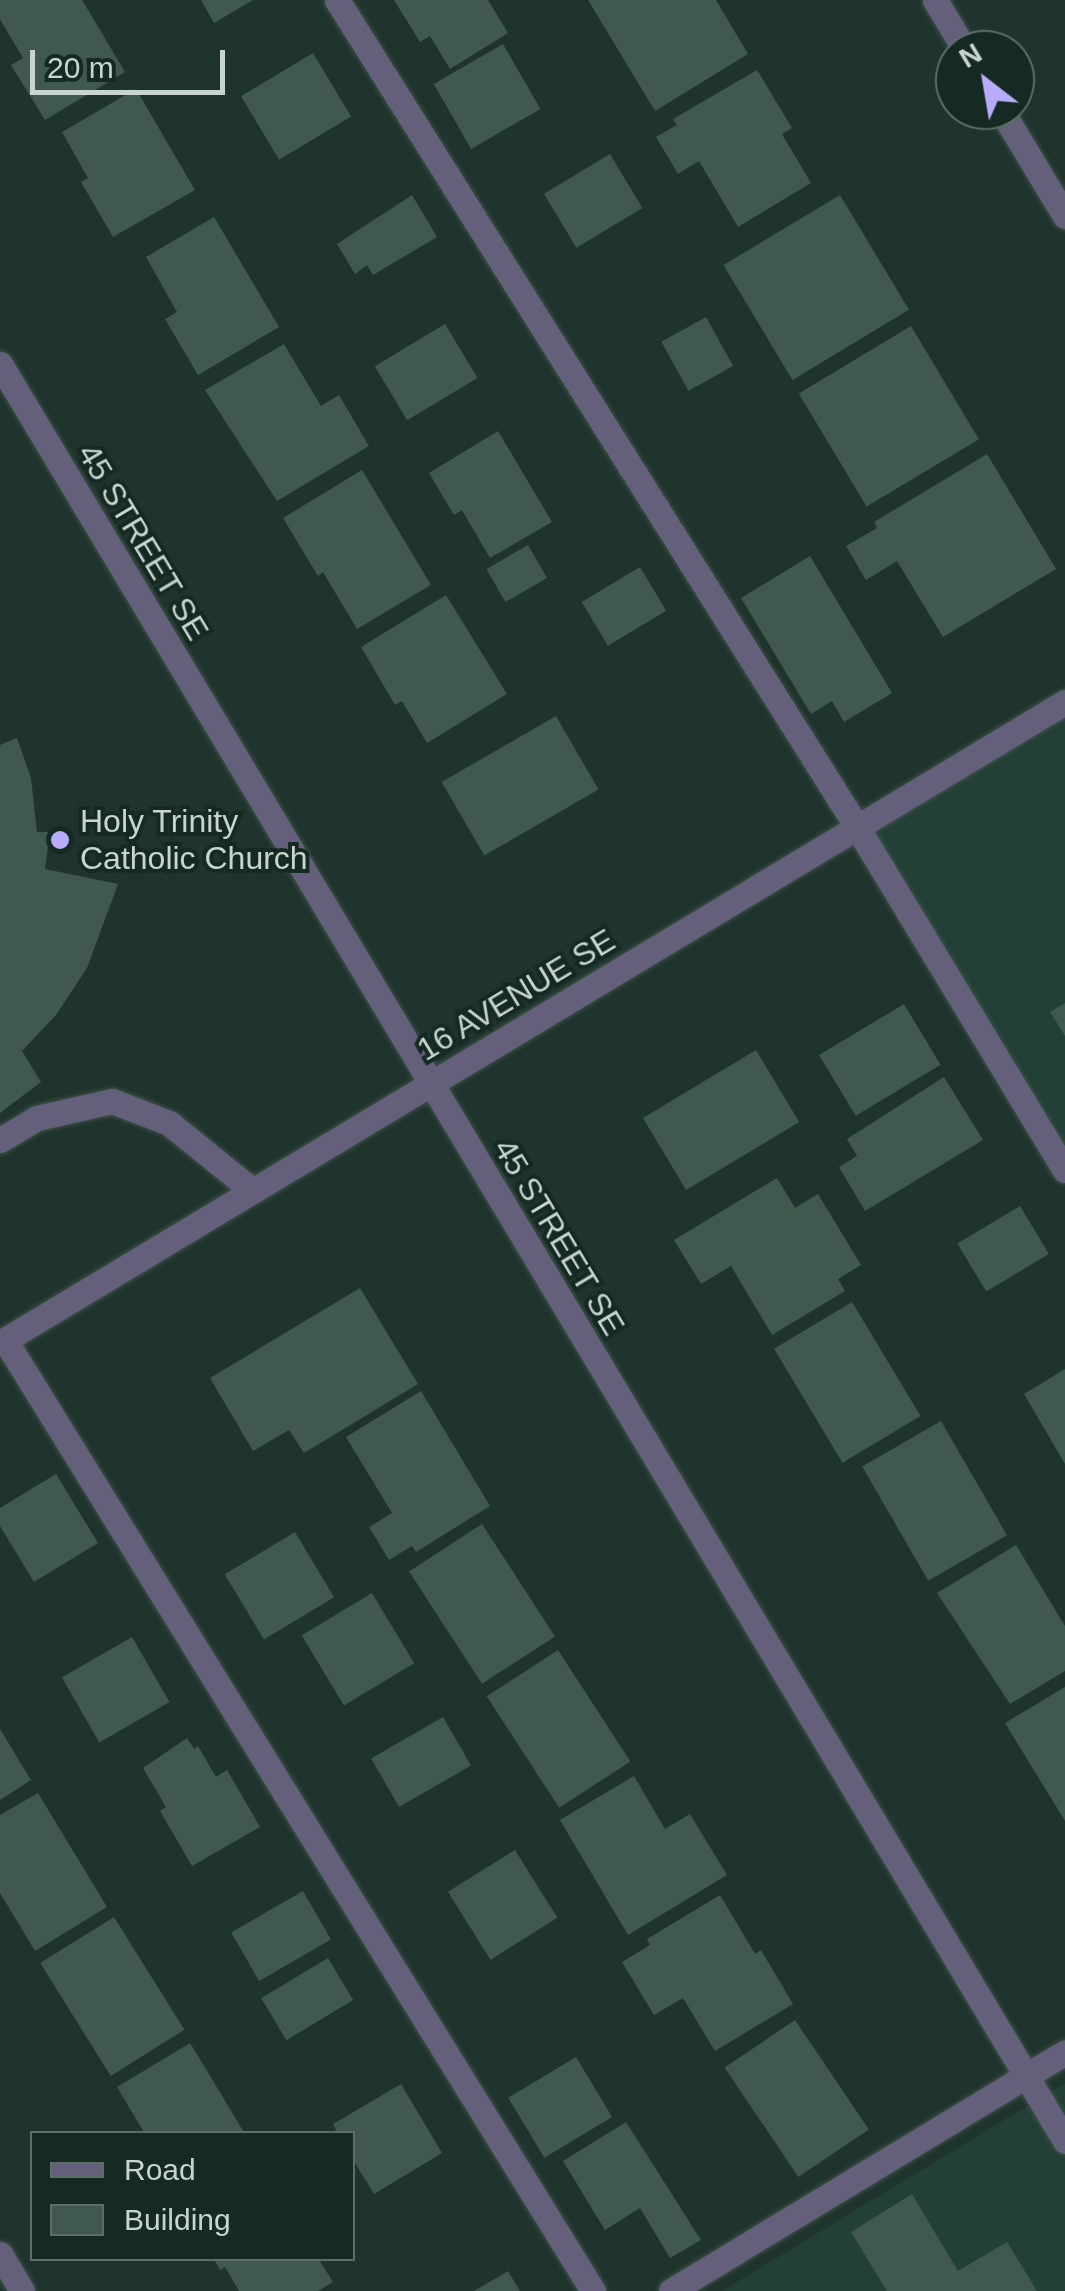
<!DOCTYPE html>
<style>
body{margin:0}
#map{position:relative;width:1065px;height:2291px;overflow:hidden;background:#1f342c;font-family:Arial,sans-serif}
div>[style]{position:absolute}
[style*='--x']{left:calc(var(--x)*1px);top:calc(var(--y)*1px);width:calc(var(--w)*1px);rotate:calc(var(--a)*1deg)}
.built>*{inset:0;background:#224035}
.building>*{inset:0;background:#41584f;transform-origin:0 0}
.roads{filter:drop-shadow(0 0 2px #3d5149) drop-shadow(0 0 2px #3d5149)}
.minor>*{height:25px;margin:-12.5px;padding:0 12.5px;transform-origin:12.5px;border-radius:12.5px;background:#64607c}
.dots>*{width:28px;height:28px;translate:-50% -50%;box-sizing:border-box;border:5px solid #152a23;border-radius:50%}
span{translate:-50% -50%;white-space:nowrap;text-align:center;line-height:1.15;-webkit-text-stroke:8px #152a23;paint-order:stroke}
.street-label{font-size:32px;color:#c8d5cf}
.poi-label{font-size:32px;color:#c8d5cf}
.left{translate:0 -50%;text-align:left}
.legend{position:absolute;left:30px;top:2131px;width:325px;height:130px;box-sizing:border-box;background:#152a23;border:2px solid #5d6e68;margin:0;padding:12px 18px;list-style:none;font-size:30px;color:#c8d5cf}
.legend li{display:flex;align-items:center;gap:20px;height:50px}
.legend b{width:50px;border:2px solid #5d6e68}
.north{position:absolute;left:935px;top:30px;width:100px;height:100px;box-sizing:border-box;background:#152a23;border:2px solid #5d6e68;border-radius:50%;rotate:329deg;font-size:28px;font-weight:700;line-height:40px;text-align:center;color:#c8d5cf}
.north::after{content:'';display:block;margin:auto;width:35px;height:45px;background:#b8abf7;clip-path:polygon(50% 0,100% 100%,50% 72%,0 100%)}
.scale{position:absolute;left:30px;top:50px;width:195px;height:45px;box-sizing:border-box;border:5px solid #c8d5cf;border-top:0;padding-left:12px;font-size:30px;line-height:35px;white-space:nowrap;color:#c8d5cf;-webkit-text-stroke:8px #152a23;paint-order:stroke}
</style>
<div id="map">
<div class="built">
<i style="clip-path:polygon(1065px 702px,1065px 1170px,857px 827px)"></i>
<i style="clip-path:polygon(1065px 2083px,1065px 2291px,722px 2291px)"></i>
</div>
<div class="building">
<i style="clip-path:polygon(0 0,82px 0,125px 72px,45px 120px,11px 65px,23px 58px,0 19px)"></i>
<i style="clip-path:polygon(201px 0,253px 0,214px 23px)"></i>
<i style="clip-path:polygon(394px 0,488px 0,508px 33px,450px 69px,430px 36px,420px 42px)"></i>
<i style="clip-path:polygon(588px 0,716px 0,748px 54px,655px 111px)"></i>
<i style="left:503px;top:44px;width:75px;height:80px;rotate:60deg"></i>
<i style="left:313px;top:53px;width:74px;height:84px;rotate:59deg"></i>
<i style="clip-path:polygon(757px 70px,792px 128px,782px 134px,811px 183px,738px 227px,699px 161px,678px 174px,656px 137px,677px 125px,673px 119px)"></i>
<i style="clip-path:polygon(136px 89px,195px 190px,113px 237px,81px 182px,88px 178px,62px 132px)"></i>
<i style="left:610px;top:154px;width:63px;height:77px;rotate:59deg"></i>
<i style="clip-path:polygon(412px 195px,437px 237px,373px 275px,367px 265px,355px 274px,337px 244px)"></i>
<i style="left:840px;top:195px;width:134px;height:136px;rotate:59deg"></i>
<i style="clip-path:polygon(214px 217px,279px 327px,198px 375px,165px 319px,177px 312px,146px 257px)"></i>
<i style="left:706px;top:317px;width:56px;height:51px;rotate:61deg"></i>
<i style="left:445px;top:324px;width:63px;height:82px;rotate:59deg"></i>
<i style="left:911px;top:326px;width:132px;height:131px;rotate:59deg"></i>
<i style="clip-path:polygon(284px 344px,321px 406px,339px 395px,369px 446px,277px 501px,205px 390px)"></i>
<i style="clip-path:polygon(498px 431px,552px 522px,490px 558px,462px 510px,454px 515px,429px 473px)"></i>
<i style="clip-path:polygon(987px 454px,1056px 569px,943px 637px,897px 561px,866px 580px,846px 546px,877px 528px,874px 522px)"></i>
<i style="clip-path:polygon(362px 470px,431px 585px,357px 629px,323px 572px,318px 576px,283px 518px)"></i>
<i style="left:528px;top:545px;width:38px;height:48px;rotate:60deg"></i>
<i style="clip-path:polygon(810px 556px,892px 693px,844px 722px,832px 701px,811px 714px,741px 598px)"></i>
<i style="left:640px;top:567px;width:51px;height:68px;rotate:59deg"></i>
<i style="clip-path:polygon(446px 595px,507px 694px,427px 743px,402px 701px,395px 705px,361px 647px)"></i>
<i style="left:556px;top:716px;width:85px;height:132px;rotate:60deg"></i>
<i style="clip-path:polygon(17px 738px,31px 778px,37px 832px,50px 832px,45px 869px,118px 884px,87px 968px,56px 1015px,22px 1051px,41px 1082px,0 1113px,0 745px)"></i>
<i style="clip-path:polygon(1065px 1003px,1065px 1036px,1050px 1012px)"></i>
<i style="left:904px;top:1004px;width:71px;height:99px;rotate:59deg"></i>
<i style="left:756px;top:1050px;width:84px;height:132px;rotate:59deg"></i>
<i style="clip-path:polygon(944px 1077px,983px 1140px,865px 1211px,839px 1167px,857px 1156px,847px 1139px)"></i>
<i style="clip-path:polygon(777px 1178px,795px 1208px,818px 1194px,861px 1265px,838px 1279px,845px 1291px,772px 1335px,731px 1266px,701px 1284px,674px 1240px)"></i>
<i style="left:1020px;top:1206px;width:56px;height:73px;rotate:59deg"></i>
<i style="clip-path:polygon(360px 1288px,418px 1384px,304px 1453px,289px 1430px,253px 1451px,210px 1378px)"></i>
<i style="left:852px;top:1302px;width:133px;height:91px;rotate:59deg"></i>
<i style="clip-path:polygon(1065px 1369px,1065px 1464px,1024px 1394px)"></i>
<i style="clip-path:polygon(421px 1391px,490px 1506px,416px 1552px,412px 1546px,389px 1560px,369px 1527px,392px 1513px,346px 1437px)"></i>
<i style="left:941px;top:1421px;width:132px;height:91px;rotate:60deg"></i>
<i style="clip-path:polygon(56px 1474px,98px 1543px,34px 1582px,0 1526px,0 1508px)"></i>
<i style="left:482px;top:1524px;width:134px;height:87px;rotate:57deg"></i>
<i style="left:295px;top:1532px;width:76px;height:82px;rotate:59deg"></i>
<i style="clip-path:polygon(1016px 1545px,1065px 1626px,1065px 1671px,1010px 1704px,937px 1593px)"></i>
<i style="left:372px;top:1593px;width:82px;height:82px;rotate:59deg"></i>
<i style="left:132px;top:1637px;width:75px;height:81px;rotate:60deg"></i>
<i style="left:558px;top:1650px;width:133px;height:85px;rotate:57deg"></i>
<i style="clip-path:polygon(1065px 1687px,1065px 1821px,1005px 1723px)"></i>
<i style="left:443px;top:1717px;width:56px;height:83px;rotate:60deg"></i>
<i style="clip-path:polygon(0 1729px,31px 1780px,0 1800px)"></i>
<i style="clip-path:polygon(187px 1738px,194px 1749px,198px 1746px,216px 1777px,227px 1770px,260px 1827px,192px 1866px,160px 1811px,166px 1807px,143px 1768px)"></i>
<i style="clip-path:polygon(634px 1776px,665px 1829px,690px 1814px,727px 1875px,628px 1935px,560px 1820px)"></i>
<i style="clip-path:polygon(38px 1793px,107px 1907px,35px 1951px,0 1893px,0 1815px)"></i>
<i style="left:515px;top:1850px;width:80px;height:79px;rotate:58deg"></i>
<i style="left:303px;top:1891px;width:56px;height:83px;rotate:60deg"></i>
<i style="clip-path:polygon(720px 1895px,755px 1954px,761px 1950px,793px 2004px,715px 2051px,683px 1998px,654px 2015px,622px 1962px,650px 1945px,647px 1939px)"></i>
<i style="left:114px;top:1917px;width:133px;height:87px;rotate:58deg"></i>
<i style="left:328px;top:1958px;width:49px;height:78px;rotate:59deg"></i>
<i style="left:795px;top:2020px;width:132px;height:85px;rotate:56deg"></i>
<i style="clip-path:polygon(190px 2043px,206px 2069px,245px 2134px,145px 2134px,117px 2087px)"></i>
<i style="left:576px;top:2057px;width:70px;height:79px;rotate:59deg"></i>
<i style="clip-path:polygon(401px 2084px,442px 2153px,374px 2194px,352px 2158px,352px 2134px,338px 2134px,333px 2124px)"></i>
<i style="clip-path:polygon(626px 2122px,701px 2240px,670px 2258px,640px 2208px,605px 2230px,563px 2161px)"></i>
<i style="clip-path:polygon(912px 2194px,958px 2271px,1007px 2242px,1037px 2291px,887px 2291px,851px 2232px)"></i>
<i style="clip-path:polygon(213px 2258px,318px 2258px,333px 2282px,318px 2291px,239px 2291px,225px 2267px,220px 2270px)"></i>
<i style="clip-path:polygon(508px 2271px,520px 2291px,474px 2291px)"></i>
</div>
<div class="roads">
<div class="minor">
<i style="--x:337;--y:0;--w:977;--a:57.84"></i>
<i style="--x:857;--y:827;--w:401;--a:58.8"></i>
<i style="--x:935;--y:0;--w:58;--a:59"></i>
<i style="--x:1001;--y:110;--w:124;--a:58.9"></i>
<i style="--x:0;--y:364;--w:2072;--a:59.06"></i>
<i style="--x:0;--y:1140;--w:43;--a:-30.7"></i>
<i style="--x:37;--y:1118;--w:77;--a:-12.8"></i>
<i style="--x:112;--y:1101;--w:61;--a:21.1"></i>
<i style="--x:169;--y:1123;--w:108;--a:39"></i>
<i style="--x:5;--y:1340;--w:1118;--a:58.27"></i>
<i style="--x:0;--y:1343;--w:1243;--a:-31.04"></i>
<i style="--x:0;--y:2254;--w:43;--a:59.3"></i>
<i style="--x:671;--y:2291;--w:461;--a:-31.2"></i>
</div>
</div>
<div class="dots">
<i style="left:60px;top:840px;background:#b8abf7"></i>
</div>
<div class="street-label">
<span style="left:143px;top:542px;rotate:59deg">45 STREET SE</span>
<span style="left:516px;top:995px;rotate:-31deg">16 AVENUE SE</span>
<span style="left:559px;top:1237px;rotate:59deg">45 STREET SE</span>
</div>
<div class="poi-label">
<span class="left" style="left:80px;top:840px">Holy Trinity<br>Catholic Church</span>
</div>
<ul class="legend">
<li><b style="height:12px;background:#64607c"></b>Road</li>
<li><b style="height:28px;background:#41584f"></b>Building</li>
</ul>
<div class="north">N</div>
<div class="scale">20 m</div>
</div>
